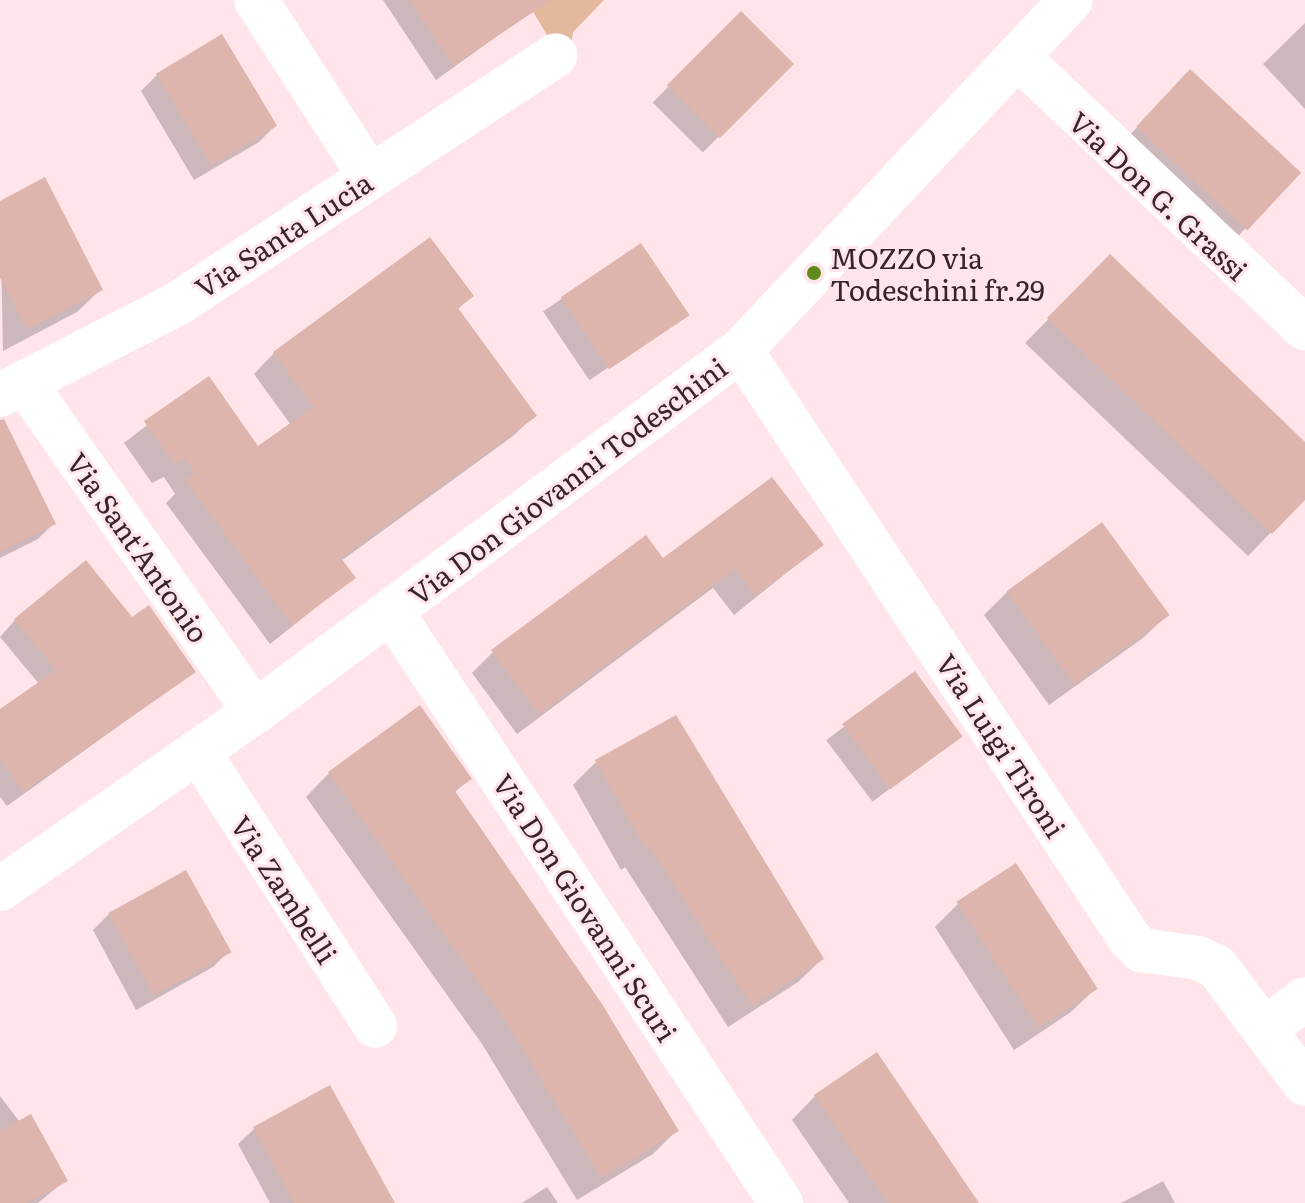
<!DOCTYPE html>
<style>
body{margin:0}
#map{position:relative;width:1305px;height:1203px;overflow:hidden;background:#ffe5ea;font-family:Literata,serif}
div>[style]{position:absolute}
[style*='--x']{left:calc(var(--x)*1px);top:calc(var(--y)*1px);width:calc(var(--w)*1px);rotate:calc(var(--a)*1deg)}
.green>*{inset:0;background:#e3b89c}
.shadow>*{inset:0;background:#0003;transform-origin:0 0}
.building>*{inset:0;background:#deb5ad;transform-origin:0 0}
.street>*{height:44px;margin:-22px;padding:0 22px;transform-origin:22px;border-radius:22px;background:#fff}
.dots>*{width:22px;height:22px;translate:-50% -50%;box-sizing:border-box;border:4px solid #ffe5ea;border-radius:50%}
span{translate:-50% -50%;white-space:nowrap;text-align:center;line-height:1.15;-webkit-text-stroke:6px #ffe5ea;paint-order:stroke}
.street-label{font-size:28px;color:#362629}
.poi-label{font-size:28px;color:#362629}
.left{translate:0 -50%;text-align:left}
</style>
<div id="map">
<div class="green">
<i style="clip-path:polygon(526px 0,604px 0,573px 32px,568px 70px)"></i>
</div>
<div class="shadow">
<i style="clip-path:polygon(383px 0,514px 0,525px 16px,436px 80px)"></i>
<i style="left:741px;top:14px;width:71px;height:125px;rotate:45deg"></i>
<i style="clip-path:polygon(1305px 23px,1305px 109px,1263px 64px)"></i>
<i style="clip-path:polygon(157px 75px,275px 126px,259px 142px,194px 180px,141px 91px)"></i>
<i style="clip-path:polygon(1167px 95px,1298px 173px,1222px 253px,1114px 152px)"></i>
<i style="clip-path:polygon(0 203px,101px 289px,77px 312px,3px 351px)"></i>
<i style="left:640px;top:246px;width:83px;height:117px;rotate:56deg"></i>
<i style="clip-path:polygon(1110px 257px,1305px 445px,1305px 497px,1248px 556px,1025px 343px)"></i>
<i style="clip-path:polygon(472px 296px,457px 310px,534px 416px,513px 436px,341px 561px,353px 578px,270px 644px,166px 503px,175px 494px,164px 477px,152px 483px,124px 443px,208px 378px,258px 449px,291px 425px,254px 374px,274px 353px)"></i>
<i style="clip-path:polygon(0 466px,54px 523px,38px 539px,0 558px)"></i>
<i style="clip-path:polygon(821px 545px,734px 615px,713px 588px,517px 734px,472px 673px,493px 652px,663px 561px)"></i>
<i style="clip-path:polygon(1008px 591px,1167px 615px,1143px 638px,1049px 705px,984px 615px)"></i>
<i style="clip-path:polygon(15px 620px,132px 620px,194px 672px,7px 806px,0 797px,0 711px,39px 684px,0 637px)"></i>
<i style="left:914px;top:674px;width:77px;height:110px;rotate:53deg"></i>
<i style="clip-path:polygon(596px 762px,822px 959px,798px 982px,728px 1027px,625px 867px,621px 870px,573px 785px)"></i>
<i style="clip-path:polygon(329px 773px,469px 779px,454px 793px,676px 1131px,653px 1154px,577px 1200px,482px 1044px,306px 797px)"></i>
<i style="clip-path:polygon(1015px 866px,1095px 989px,1071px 1012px,1014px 1050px,935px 927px,958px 904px)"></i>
<i style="clip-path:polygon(109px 914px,229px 951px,213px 967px,136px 1010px,93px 930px)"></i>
<i style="clip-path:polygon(0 1096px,65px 1181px,38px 1203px,0 1203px)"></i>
<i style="clip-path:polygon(815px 1096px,971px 1203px,849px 1203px,792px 1120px)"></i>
<i style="clip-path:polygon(254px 1129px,384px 1203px,270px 1203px,238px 1144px)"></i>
<i style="clip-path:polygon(1163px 1181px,1175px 1203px,1121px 1203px)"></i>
<i style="clip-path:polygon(547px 1187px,558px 1203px,522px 1203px)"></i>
</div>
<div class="building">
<i style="clip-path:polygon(409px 0,551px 0,453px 66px)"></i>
<i style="left:741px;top:11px;width:75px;height:105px;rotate:45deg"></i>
<i style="left:222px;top:34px;width:107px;height:77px;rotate:59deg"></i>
<i style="left:1190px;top:69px;width:152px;height:79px;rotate:43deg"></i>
<i style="clip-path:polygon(45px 177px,103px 290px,27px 329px,0 278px,0 201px)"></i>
<i style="clip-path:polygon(430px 237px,474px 296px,458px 308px,537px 416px,341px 558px,356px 578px,292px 625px,185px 480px,195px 473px,185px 458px,174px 464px,144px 421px,209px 376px,258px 446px,313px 407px,273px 352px)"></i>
<i style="left:641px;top:243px;width:87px;height:97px;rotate:56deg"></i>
<i style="clip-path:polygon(1110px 254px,1305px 442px,1305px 500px,1272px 534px,1047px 318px)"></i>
<i style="clip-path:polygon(4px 419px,56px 524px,0 552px,0 420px)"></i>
<i style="clip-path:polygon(772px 477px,824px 545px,755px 596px,735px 569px,539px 714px,491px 650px,646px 535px,663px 558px)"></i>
<i style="left:1102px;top:522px;width:115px;height:118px;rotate:54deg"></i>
<i style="clip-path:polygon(86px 560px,132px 617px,149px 605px,196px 672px,23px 792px,0 759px,0 709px,56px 670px,14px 619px)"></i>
<i style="left:915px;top:671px;width:81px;height:90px;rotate:54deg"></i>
<i style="clip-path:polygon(420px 705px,472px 779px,455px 791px,602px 1004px,679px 1131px,601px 1178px,505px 1020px,328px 772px)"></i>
<i style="clip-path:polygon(676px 715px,824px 959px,752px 1006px,649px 846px,645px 848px,595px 760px)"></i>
<i style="left:1016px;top:863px;width:150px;height:71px;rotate:57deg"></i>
<i style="left:186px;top:870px;width:94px;height:89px;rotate:61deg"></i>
<i style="clip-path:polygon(877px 1052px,979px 1203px,888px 1203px,814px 1095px)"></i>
<i style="clip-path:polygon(330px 1085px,395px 1203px,294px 1203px,253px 1127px)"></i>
<i style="clip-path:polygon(31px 1114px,68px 1181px,27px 1203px,0 1203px,0 1131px)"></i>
</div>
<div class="street">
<i style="--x:256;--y:0;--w:211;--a:57.2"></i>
<i style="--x:1018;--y:57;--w:395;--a:43.4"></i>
<i style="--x:741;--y:350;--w:706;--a:56.56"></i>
<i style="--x:1130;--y:939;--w:16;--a:45"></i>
<i style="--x:1141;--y:950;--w:58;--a:8"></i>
<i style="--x:1198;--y:958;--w:21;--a:25"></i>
<i style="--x:1217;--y:967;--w:146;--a:53.1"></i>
<i style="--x:24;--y:382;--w:403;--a:55"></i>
<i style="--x:0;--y:395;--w:199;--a:-27.2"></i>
<i style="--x:177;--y:304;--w:453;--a:-33.3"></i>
<i style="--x:391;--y:611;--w:709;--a:56.62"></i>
<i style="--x:198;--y:751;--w:327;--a:57.2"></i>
<i style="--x:0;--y:889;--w:310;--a:-34.8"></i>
<i style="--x:255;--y:712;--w:606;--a:-36.68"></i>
<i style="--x:741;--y:350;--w:481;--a:-46.7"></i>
<i style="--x:1265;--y:1029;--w:50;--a:-36.9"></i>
</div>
<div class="dots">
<i style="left:814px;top:273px;background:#608b1a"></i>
</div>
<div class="street-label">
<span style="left:1159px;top:195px;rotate:43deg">Via Don G. Grassi</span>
<span style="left:283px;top:234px;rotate:-33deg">Via Santa Lucia</span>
<span style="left:567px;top:480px;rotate:-37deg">Via Don Giovanni Todeschini</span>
<span style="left:139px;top:547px;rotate:55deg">Via Sant'Antonio</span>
<span style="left:1002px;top:745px;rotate:57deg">Via Luigi Tironi</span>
<span style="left:285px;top:889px;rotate:57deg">Via Zambelli</span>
<span style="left:586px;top:907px;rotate:57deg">Via Don Giovanni Scuri</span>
</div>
<div class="poi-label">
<span class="left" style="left:830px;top:273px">MOZZO via<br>Todeschini fr.29</span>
</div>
</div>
